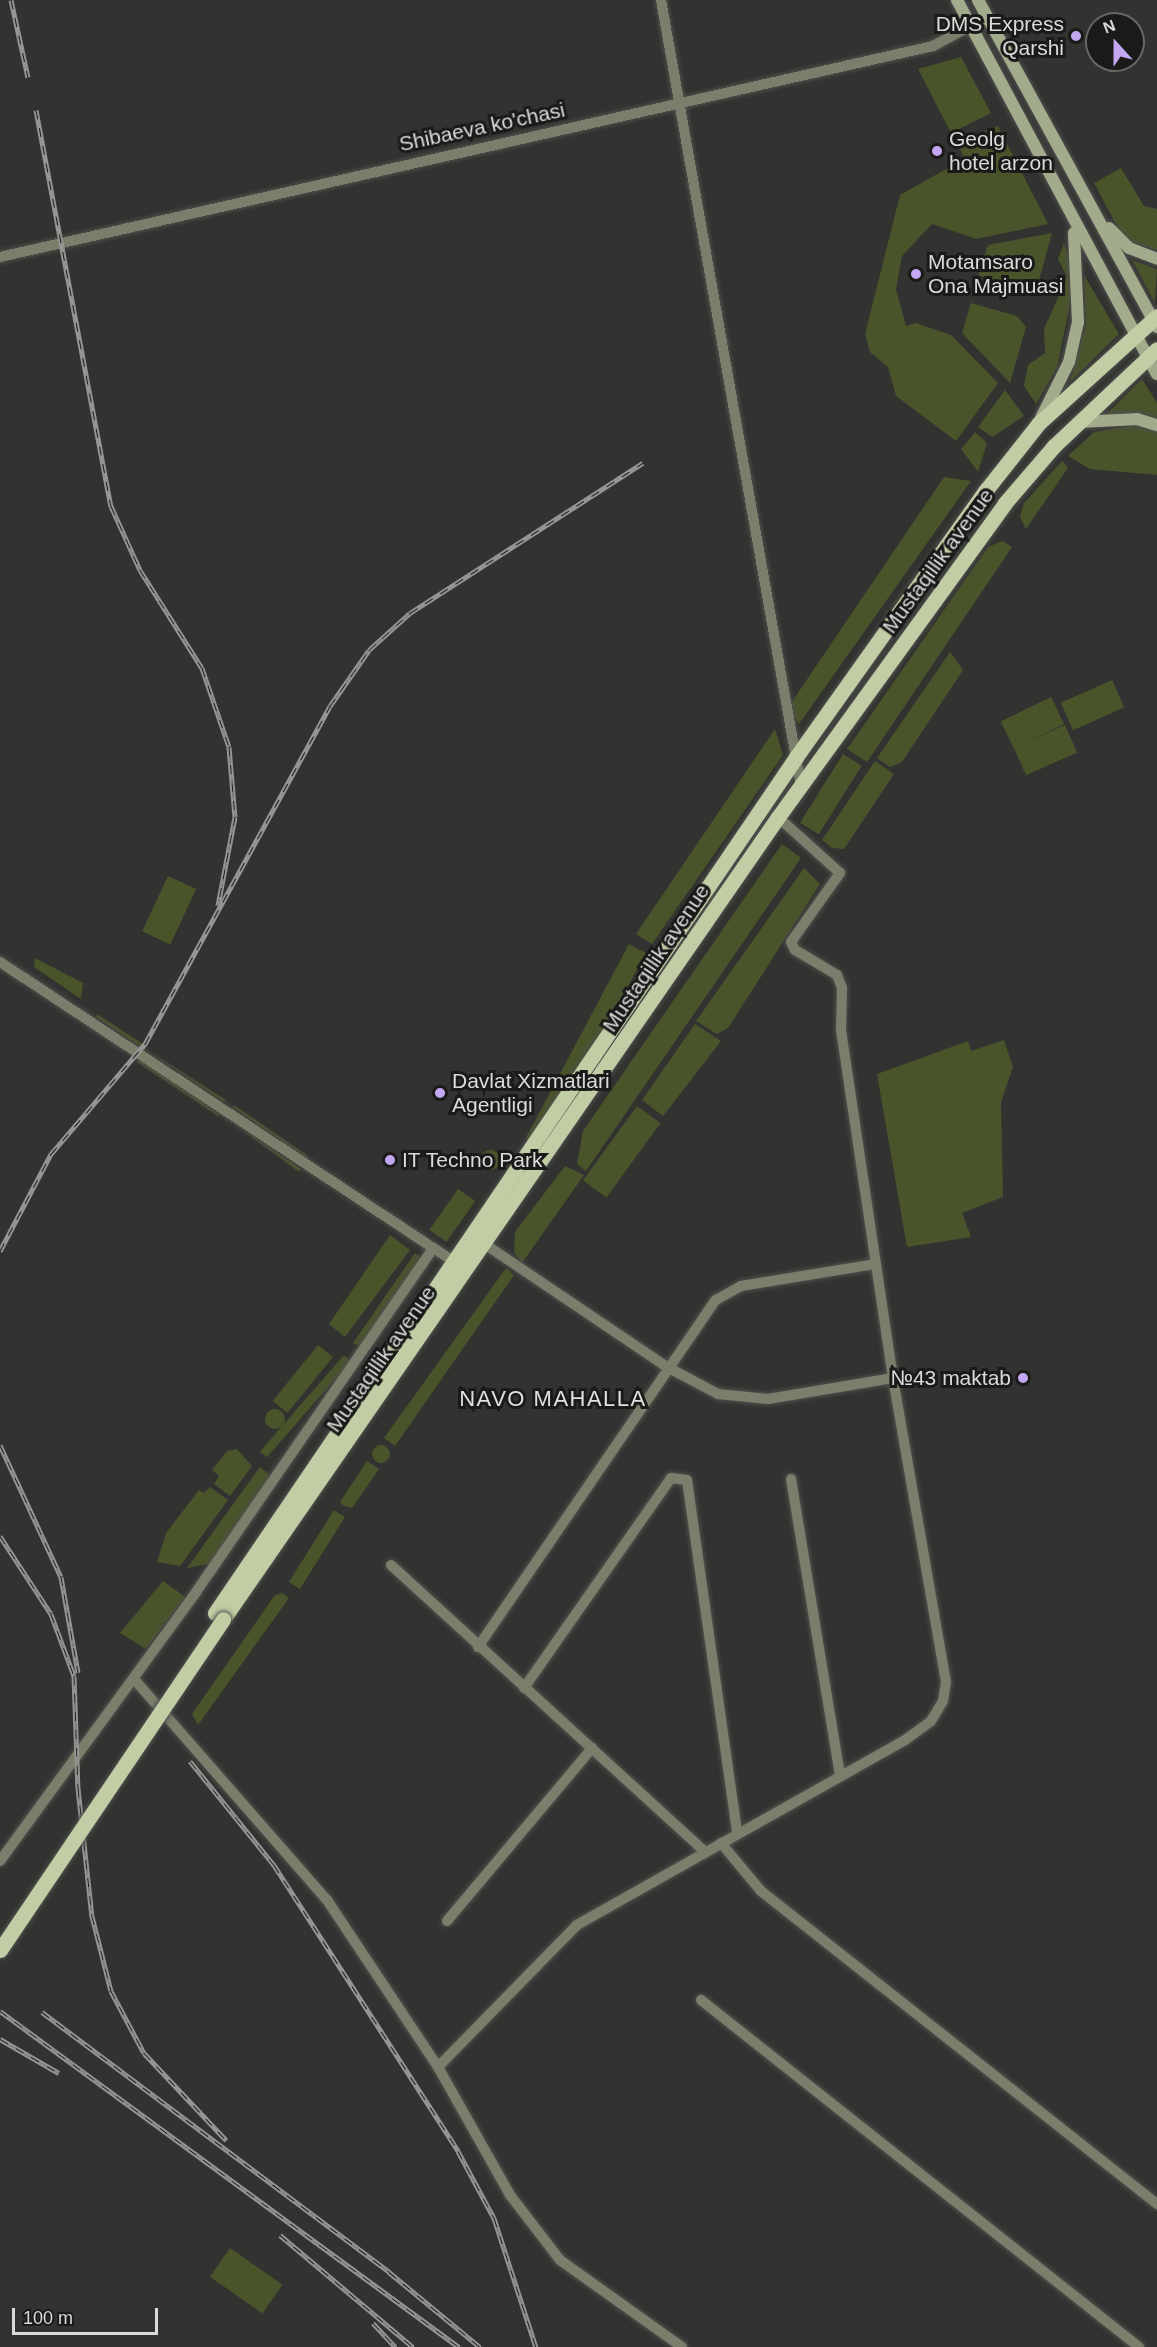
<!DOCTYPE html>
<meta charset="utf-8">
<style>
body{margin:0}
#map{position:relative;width:1157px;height:2347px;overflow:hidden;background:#323230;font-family:Helvetica,sans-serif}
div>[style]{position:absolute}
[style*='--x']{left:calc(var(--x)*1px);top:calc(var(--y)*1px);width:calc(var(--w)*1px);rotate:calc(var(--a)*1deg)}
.green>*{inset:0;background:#4a542b;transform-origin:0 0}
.round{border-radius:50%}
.roads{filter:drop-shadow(0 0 2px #50504e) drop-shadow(0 0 2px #50504e)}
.street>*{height:10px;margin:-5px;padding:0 5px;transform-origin:5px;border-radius:5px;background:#7a7f6c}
.secondary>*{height:12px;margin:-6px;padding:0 6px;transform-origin:6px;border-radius:6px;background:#a2ab8c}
.primary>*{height:15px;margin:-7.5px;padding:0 7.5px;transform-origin:7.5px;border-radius:7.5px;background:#c1cda5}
.rail>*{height:5px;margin-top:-2.5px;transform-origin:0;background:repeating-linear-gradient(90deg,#1a1a19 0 9px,#949593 0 18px);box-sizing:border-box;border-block:2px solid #949593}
.bridges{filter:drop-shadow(0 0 2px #50504e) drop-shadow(0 0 2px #50504e)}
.primary-bridge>*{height:15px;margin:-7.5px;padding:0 7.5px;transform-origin:7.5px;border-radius:7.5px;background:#c1cda5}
.dots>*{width:16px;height:16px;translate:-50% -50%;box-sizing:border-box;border:3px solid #1a1a19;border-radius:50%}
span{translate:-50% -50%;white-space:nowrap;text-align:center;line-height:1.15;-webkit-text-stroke:6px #1a1a19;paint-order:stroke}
.poi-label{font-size:21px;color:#dadbd9}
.right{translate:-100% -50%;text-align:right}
.left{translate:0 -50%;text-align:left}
.street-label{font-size:21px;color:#dadbd9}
.neighbourhood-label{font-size:22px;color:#dfe0dd;letter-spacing:1.5px}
.north{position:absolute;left:1085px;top:12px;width:60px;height:60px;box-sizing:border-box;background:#1a1a19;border:2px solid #676766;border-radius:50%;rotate:339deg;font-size:16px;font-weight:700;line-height:24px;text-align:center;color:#dadbd9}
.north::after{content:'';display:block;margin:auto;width:21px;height:27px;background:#c3a7f2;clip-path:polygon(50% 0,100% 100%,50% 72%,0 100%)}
.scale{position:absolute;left:12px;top:2308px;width:146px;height:27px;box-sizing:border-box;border:3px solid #dadbd9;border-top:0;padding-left:8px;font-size:18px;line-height:21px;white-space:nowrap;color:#dadbd9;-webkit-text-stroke:4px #1a1a19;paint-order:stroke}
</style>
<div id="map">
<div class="green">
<i style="clip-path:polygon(961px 57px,991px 113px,951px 133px,918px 69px)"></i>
<i style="clip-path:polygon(998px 126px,1048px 224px,976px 239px,932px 224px,902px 256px,896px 289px,906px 326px,916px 323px,951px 335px,998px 383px,956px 441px,896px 396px,888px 367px,870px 352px,865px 334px,900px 195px,964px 159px,958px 144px)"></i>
<i style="clip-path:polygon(1121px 168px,1144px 206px,1157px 209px,1157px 250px,1134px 243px,1119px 230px,1094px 183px)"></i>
<i style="clip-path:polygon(1052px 233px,1038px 284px,1024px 289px,978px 275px,988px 245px)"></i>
<i style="clip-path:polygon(1064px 243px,1073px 270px,1069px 309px,1057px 368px,1036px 404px,1024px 386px,1028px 365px,1045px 353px,1044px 329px,1067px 277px,1058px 259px)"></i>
<i style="clip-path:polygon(1132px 260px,1157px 269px,1155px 303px)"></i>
<i style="clip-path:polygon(1084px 275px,1119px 334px,1070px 382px,1086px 324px)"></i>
<i style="clip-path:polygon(971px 303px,1017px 316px,1026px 327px,1010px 383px,962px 333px)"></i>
<i style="clip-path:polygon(1142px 379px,1157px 403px,1157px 418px,1137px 412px,1106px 415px)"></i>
<i style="clip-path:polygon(1005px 390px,1024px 416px,992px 437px,978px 427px)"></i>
<i style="clip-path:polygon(1138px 425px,1157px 430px,1157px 475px,1090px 469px,1068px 456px,1094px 432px)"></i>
<i style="clip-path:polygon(975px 432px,987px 443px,978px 472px,961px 449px)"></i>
<i style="clip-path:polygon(1062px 461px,1068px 468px,1026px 529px,1020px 517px,1024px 503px)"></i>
<i style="clip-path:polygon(944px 477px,971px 481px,799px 724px,789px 706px)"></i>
<i style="clip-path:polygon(1002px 541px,1012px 547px,867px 762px,847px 749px,988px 547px)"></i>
<i style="clip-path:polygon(950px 652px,963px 670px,902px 762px,890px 767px,877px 758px)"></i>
<i style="left:1112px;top:680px;width:30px;height:56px;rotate:66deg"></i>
<i style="left:1051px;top:697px;width:30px;height:56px;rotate:64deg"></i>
<i style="left:1065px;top:725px;width:30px;height:56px;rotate:66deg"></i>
<i style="clip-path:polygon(775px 729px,783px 755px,652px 944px,636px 934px)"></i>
<i style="left:843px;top:754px;width:22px;height:81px;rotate:32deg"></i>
<i style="clip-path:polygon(875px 761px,894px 774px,844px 849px,832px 848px,822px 840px)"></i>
<i style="clip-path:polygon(782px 844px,801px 858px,586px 1171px,577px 1164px,583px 1131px)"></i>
<i style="clip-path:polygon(804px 868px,820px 884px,728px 1028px,717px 1034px,696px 1021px)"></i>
<i style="left:168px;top:876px;width:31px;height:61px;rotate:25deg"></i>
<i style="left:629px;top:944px;width:19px;height:220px;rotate:28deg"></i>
<i style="clip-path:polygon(35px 958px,83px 983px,81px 999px,34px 967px)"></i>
<i style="clip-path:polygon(97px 1014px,143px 1044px,141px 1047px,96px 1017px)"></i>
<i style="clip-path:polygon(695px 1024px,721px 1041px,663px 1116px,642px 1100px)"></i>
<i style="clip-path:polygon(1004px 1040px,1013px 1067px,1001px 1102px,1003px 1197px,962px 1213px,971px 1237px,907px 1247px,877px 1074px,968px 1041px,971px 1051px)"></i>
<i style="clip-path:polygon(146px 1049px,226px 1100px,224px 1102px)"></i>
<i style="clip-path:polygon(140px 1059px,219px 1114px,218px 1116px,137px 1062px)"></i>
<i style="clip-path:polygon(234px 1105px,308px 1156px,306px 1158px,233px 1107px)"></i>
<i style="left:637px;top:1106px;width:29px;height:92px;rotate:36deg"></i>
<i style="clip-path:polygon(226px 1118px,301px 1169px,299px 1172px)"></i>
<i class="round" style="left:480px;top:1150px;width:20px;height:20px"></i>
<i style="clip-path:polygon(565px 1166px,584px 1175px,522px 1263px,514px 1252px,515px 1232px)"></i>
<i style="left:458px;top:1189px;width:21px;height:50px;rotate:35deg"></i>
<i style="clip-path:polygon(390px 1235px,410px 1250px,345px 1337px,329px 1324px)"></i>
<i style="clip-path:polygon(415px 1253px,422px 1258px,360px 1346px,353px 1343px)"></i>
<i style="clip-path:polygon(506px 1268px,514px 1275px,395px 1446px,384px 1438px)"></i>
<i style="left:318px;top:1345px;width:19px;height:72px;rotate:39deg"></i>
<i style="left:344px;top:1355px;width:9px;height:128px;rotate:41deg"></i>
<i class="round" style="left:265px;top:1409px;width:20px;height:20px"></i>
<i class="round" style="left:372px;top:1445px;width:18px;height:18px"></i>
<i style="clip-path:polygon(237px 1449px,252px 1466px,230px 1496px,214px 1484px,219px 1476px,212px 1470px,227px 1451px)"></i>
<i style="clip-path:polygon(367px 1461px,379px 1469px,352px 1508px,344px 1506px,340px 1502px)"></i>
<i style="clip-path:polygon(260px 1467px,269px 1474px,268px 1480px,213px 1563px,187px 1568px)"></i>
<i style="clip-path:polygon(210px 1487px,228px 1500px,180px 1566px,157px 1562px,166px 1533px,199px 1490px,204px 1493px)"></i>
<i style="left:334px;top:1510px;width:13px;height:85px;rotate:32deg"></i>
<i style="clip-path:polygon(163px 1581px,185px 1597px,146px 1649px,120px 1633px)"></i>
<i style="clip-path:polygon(282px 1593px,289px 1598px,198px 1725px,192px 1714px,275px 1595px)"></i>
<i style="left:230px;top:2248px;width:64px;height:35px;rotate:35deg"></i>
</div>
<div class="roads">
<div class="street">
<i style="--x:661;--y:0;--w:798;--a:79.9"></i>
<i style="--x:0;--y:257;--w:957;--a:-12.74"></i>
<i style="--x:933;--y:46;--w:61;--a:-28.2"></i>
<i style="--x:0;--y:962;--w:543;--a:33.43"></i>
<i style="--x:486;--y:1245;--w:218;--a:34"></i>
<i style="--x:667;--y:1367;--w:58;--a:27.9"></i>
<i style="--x:718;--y:1394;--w:50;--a:5.7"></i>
<i style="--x:768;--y:1399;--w:127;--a:-9.5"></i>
<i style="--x:791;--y:1479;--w:299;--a:80.6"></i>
<i style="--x:391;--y:1565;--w:425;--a:42.4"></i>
<i style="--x:478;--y:1647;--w:421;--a:-55.6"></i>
<i style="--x:716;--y:1300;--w:29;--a:-29"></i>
<i style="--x:741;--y:1286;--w:137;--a:-9.3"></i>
<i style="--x:134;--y:1679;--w:293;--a:48.9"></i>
<i style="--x:327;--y:1900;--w:201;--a:56.4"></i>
<i style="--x:438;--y:2067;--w:147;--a:60.6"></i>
<i style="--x:510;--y:2195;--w:82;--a:52.4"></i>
<i style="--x:560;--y:2260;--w:150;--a:35.5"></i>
<i style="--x:524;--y:1688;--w:256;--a:-55"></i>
<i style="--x:671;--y:1478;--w:16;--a:7"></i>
<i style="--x:687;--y:1480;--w:357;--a:81.9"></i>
<i style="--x:721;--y:1843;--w:62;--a:50.2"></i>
<i style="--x:761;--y:1891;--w:505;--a:38.32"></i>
<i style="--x:0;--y:1861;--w:333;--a:-53.9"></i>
<i style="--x:196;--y:1592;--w:417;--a:-55.4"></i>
<i style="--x:447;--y:1921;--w:226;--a:-50"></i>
<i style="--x:701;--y:2000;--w:559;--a:38.39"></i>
<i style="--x:438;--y:2067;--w:199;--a:-45.6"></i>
<i style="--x:577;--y:1925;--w:377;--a:-29.4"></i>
<i style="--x:905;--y:1740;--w:32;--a:-36"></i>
<i style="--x:931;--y:1721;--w:23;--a:-59"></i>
<i style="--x:943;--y:1701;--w:19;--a:-81"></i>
<i style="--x:946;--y:1682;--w:309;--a:-99.9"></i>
<i style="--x:893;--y:1378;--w:352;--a:-98.5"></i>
<i style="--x:841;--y:1030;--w:42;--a:-88.6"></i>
<i style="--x:842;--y:988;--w:14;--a:-111"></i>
<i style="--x:837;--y:975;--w:49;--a:-149.2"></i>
<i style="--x:795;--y:950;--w:9;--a:-117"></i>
<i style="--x:791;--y:942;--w:85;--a:-54.6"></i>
<i style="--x:840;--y:873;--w:84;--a:-137.9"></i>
</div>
<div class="secondary">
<i style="--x:957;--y:0;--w:424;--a:61.9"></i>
<i style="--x:978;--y:0;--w:373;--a:61.3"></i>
<i style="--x:1109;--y:228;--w:28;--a:45"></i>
<i style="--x:1129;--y:248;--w:30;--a:21"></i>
<i style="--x:1041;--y:418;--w:63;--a:-63.4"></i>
<i style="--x:1069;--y:362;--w:41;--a:-77.3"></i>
<i style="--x:1078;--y:322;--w:89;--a:-92.6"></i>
<i style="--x:1080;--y:422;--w:57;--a:-3"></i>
<i style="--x:1137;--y:419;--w:21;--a:17"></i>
</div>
<div class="primary">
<i style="--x:215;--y:1613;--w:1035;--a:-55.83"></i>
<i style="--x:796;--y:757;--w:328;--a:-54.6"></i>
<i style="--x:986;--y:490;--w:85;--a:-51.7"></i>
<i style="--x:1039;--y:423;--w:159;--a:-42.2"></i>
<i style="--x:226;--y:1615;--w:970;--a:-55.33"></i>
<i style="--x:778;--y:817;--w:387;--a:-54.1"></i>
<i style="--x:1005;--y:503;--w:75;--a:-49.3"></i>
<i style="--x:1054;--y:446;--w:141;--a:-43.3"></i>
</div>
</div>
<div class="rail">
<i style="--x:11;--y:0;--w:79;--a:77.6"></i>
<i style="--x:36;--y:110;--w:403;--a:79.3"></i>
<i style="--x:111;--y:506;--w:70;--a:65.6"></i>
<i style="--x:140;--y:570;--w:116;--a:57.7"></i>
<i style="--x:202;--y:668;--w:83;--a:71.1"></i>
<i style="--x:229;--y:747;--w:70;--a:85.1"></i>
<i style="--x:235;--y:817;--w:90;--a:100.9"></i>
<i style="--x:0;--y:1251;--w:110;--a:-62.3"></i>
<i style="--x:51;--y:1154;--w:145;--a:-49.5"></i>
<i style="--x:145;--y:1044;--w:385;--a:-61.3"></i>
<i style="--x:330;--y:706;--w:68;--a:-55.1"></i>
<i style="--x:369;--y:650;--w:55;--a:-42.1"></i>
<i style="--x:410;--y:613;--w:277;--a:-32.8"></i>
<i style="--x:0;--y:1445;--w:145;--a:65.2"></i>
<i style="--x:61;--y:1577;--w:97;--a:79.9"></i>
<i style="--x:0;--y:1536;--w:93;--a:56.8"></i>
<i style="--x:51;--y:1614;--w:66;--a:69.6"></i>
<i style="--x:74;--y:1676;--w:112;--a:88"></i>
<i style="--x:78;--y:1788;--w:129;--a:83.8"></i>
<i style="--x:92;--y:1916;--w:77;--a:75.8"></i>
<i style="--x:111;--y:1991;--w:70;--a:62"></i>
<i style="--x:144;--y:2053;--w:120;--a:46.7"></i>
<i style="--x:190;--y:1761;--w:134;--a:51.1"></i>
<i style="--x:274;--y:1865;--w:340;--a:57.2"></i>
<i style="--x:458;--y:2151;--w:76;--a:61.8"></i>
<i style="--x:494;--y:2218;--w:136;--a:72"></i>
<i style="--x:0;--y:2011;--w:569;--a:36.21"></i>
<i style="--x:42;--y:2012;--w:434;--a:36.8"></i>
<i style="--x:389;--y:2272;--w:118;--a:39.5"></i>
<i style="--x:0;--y:2039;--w:68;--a:30"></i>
<i style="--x:280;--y:2235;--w:174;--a:40.1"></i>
<i style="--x:373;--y:2323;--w:33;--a:47"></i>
</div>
<div class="bridges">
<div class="primary-bridge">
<i style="--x:0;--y:1950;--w:399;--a:-56"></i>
</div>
</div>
<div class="dots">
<i style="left:1076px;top:36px;background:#c3a7f2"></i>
<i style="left:937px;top:151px;background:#c3a7f2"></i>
<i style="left:916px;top:274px;background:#c3a7f2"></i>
<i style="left:440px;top:1093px;background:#c3a7f2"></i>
<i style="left:390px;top:1160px;background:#c3a7f2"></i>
<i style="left:1023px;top:1378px;background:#c3a7f2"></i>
</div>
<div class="poi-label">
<span class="right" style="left:1064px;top:36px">DMS Express<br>Qarshi</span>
<span class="left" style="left:949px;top:151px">Geolg<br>hotel arzon</span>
<span class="left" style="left:928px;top:274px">Motamsaro<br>Ona Majmuasi</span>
<span class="left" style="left:452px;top:1093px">Davlat Xizmatlari<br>Agentligi</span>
<span class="left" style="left:402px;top:1160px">IT Techno Park</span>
<span class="right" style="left:1011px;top:1378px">№43 maktab</span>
</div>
<div class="street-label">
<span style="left:482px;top:127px;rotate:-12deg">Shibaeva ko'chasi</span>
<span style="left:938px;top:561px;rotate:-54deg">Mustaqillik avenue</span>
<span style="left:656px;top:958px;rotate:-56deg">Mustaqillik avenue</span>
<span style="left:381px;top:1359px;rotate:-55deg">Mustaqillik avenue</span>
</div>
<div class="neighbourhood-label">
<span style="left:553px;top:1399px">NAVO MAHALLA</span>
</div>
<div class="north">N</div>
<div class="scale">100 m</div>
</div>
